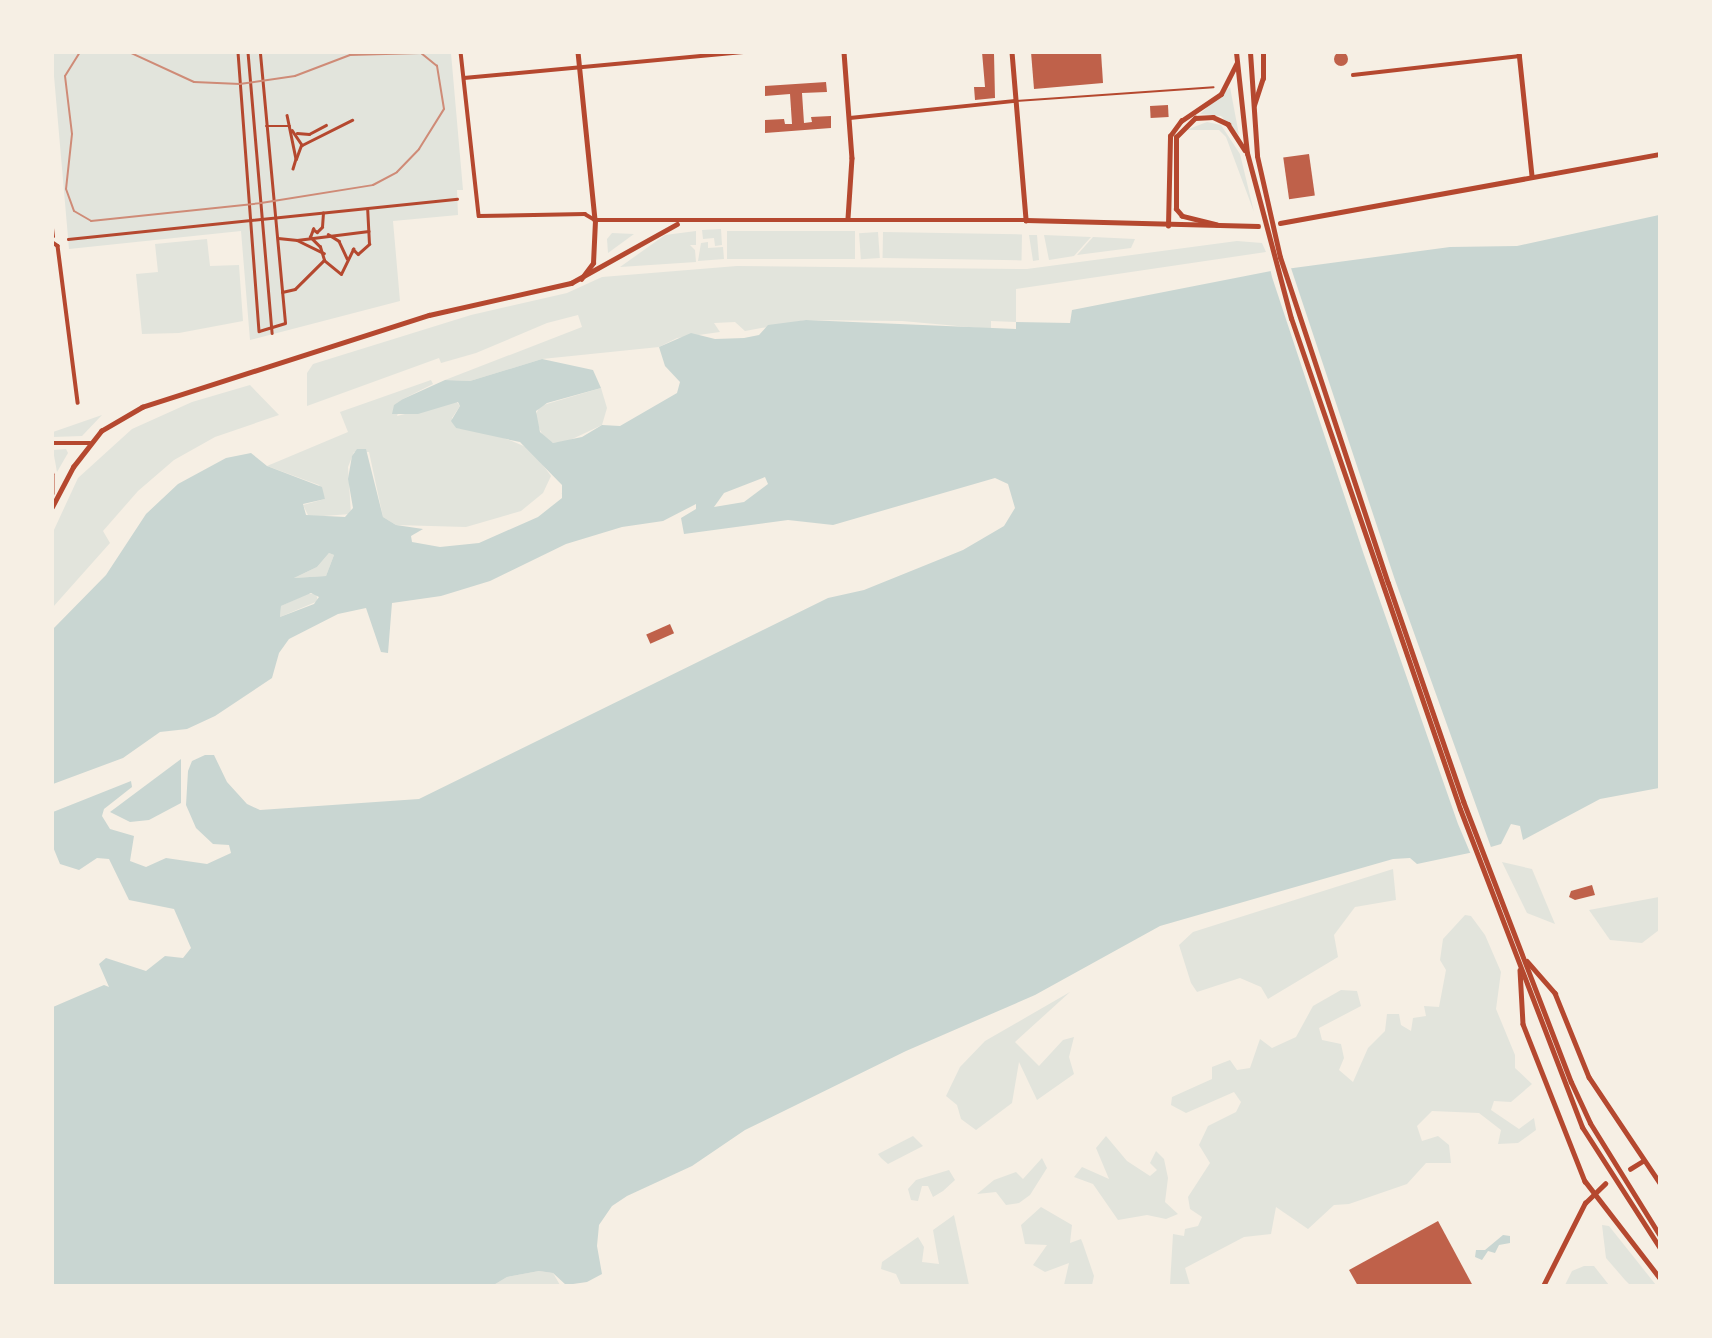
<!DOCTYPE html>
<style>
body{margin:0}
#map{position:relative;width:1712px;height:1338px;overflow:hidden;background:#f6efe4;font-family:"DM Sans",sans-serif}
div>[style]{position:absolute}
[style*='--x']{left:calc(var(--x)*1px);top:calc(var(--y)*1px);width:calc(var(--w)*1px);rotate:calc(var(--a)*1deg)}
.green>*{inset:0;background:#e2e4dc;transform-origin:0 0}
.water>*{inset:0;background:#c9d6d2}
.pier>*{inset:0;background:#f6efe4}
.building>*{inset:0;background:#bf614a;transform-origin:0 0}
.round{border-radius:50%}
.path>*{height:2px;margin:-1px;padding:0 1px;transform-origin:1px;border-radius:1px;background:#b5482f}
.service>*{height:2px;margin:-1px;padding:0 1px;transform-origin:1px;border-radius:1px;background:#b5482f}
.pedestrian>*{height:2.5px;margin:-1.25px;padding:0 1.25px;transform-origin:1.25px;border-radius:1.25px;background:#b5482f}
.minor>*{height:3.5px;margin:-1.75px;padding:0 1.75px;transform-origin:1.75px;border-radius:1.75px;background:#b5482f}
.tertiary>*{height:4.5px;margin:-2.25px;padding:0 2.25px;transform-origin:2.25px;border-radius:2.25px;background:#b5482f}
.secondary>*{height:4.5px;margin:-2.25px;padding:0 2.25px;transform-origin:2.25px;border-radius:2.25px;background:#b5482f}
.primary>*{height:5px;margin:-2.5px;padding:0 2.5px;transform-origin:2.5px;border-radius:2.5px;background:#b5482f}
.trunk>*{height:5px;margin:-2.5px;padding:0 2.5px;transform-origin:2.5px;border-radius:2.5px;background:#b5482f}
.rail>*{height:2px;margin:-1px;padding:0 1px;transform-origin:1px;border-radius:1px;background:#cf8b77}
span{translate:-50% -50%;white-space:nowrap;text-align:center;line-height:1.15;-webkit-text-stroke:6px #f6efe4;paint-order:stroke}
.frame{position:absolute;inset:0;border:54px solid #f6efe4;pointer-events:none}
</style>
<div id="map">
<div class="green">
<i style="clip-path:polygon(52px 53px,451px 53px,463px 190px,457px 190px,458px 215px,393px 221px,400px 301px,250px 340px,241px 231px,69px 249px)"></i>
<i style="clip-path:polygon(1230px 87px,1239px 135px,1221px 116px,1200px 114px)"></i>
<i style="clip-path:polygon(1207px 122px,1221px 125px,1240px 154px,1254px 212px,1226px 137px,1219px 130px,1186px 130px)"></i>
<i style="clip-path:polygon(721px 229px,722px 245px,715px 246px,714px 238px,703px 239px,702px 230px)"></i>
<i style="clip-path:polygon(696px 231px,696px 245px,690px 245px,695px 250px,696px 262px,620px 267px,665px 235px)"></i>
<i style="left:727px;top:231px;width:128px;height:28px"></i>
<i style="left:878px;top:232px;width:26px;height:19px;rotate:86deg"></i>
<i style="left:883px;top:232px;width:139px;height:26px;rotate:1deg"></i>
<i style="clip-path:polygon(612px 233px,634px 234px,608px 253px,607px 239px)"></i>
<i style="clip-path:polygon(1029px 235px,1037px 235px,1039px 260px,1033px 261px)"></i>
<i style="clip-path:polygon(1044px 235px,1091px 237px,1074px 256px,1049px 260px)"></i>
<i style="clip-path:polygon(1093px 237px,1135px 239px,1131px 248px,1077px 255px)"></i>
<i style="clip-path:polygon(207px 239px,210px 266px,239px 265px,243px 321px,179px 333px,142px 334px,136px 274px,158px 272px,155px 244px)"></i>
<i style="clip-path:polygon(1237px 241px,1262px 243px,1266px 252px,1016px 289px,1016px 322px,991px 321px,991px 329px,902px 321px,806px 320px,745px 331px,735px 322px,714px 323px,720px 332px,677px 338px,659px 347px,542px 359px,470px 381px,445px 380px,582px 327px,578px 315px,547px 323px,476px 353px,441px 363px,439px 358px,307px 406px,307px 373px,313px 364px,471px 315px,567px 293px,602px 277px,737px 266px,1027px 269px)"></i>
<i style="clip-path:polygon(708px 242px,708px 248px,723px 247px,724px 259px,698px 261px,701px 243px)"></i>
<i style="clip-path:polygon(431px 380px,433px 384px,403px 399px,397px 416px,456px 401px,460px 406px,452px 418px,456px 428px,487px 431px,531px 449px,551px 476px,543px 493px,521px 511px,466px 527px,396px 525px,383px 517px,369px 452px,354px 452px,348px 467px,351px 514px,309px 517px,303px 505px,325px 499px,319px 485px,267px 466px,348px 432px,340px 412px)"></i>
<i style="clip-path:polygon(250px 385px,279px 415px,215px 437px,174px 460px,138px 491px,103px 531px,110px 543px,53px 607px,53px 532px,78px 478px,132px 429px,192px 402px)"></i>
<i style="clip-path:polygon(601px 388px,607px 408px,602px 425px,568px 441px,553px 443px,544px 438px,534px 418px,540px 406px)"></i>
<i style="clip-path:polygon(102px 415px,82px 436px,53px 437px,53px 432px)"></i>
<i style="clip-path:polygon(66px 449px,68px 453px,57px 472px,53px 450px)"></i>
<i style="clip-path:polygon(329px 553px,334px 555px,326px 576px,294px 578px,317px 567px)"></i>
<i style="clip-path:polygon(307px 594px,316px 594px,318px 601px,280px 617px,281px 606px)"></i>
<i style="clip-path:polygon(1502px 862px,1532px 869px,1555px 924px,1527px 913px)"></i>
<i style="clip-path:polygon(1393px 869px,1396px 900px,1355px 907px,1334px 935px,1338px 957px,1268px 999px,1261px 987px,1240px 978px,1197px 992px,1191px 983px,1179px 945px,1193px 932px)"></i>
<i style="clip-path:polygon(1659px 897px,1659px 930px,1642px 943px,1610px 940px,1589px 910px)"></i>
<i style="clip-path:polygon(1465px 915px,1471px 916px,1485px 935px,1501px 972px,1496px 1009px,1515px 1055px,1515px 1068px,1532px 1084px,1511px 1102px,1494px 1101px,1491px 1110px,1519px 1129px,1534px 1118px,1536px 1130px,1518px 1143px,1498px 1144px,1501px 1130px,1479px 1113px,1432px 1111px,1417px 1126px,1422px 1141px,1438px 1136px,1449px 1145px,1451px 1163px,1426px 1163px,1407px 1184px,1349px 1204px,1334px 1205px,1308px 1229px,1276px 1207px,1271px 1234px,1244px 1237px,1185px 1268px,1190px 1285px,1170px 1285px,1173px 1234px,1184px 1236px,1185px 1229px,1198px 1226px,1202px 1217px,1190px 1209px,1188px 1197px,1210px 1163px,1199px 1145px,1208px 1126px,1236px 1112px,1241px 1102px,1234px 1092px,1186px 1113px,1171px 1105px,1172px 1097px,1212px 1079px,1212px 1067px,1230px 1060px,1237px 1070px,1250px 1068px,1260px 1039px,1272px 1048px,1296px 1037px,1313px 1006px,1341px 990px,1357px 991px,1361px 1006px,1319px 1028px,1322px 1040px,1341px 1044px,1344px 1058px,1339px 1070px,1353px 1082px,1368px 1048px,1385px 1031px,1387px 1014px,1399px 1014px,1401px 1025px,1411px 1031px,1413px 1018px,1426px 1016px,1424px 1006px,1439px 1007px,1446px 970px,1440px 960px,1443px 939px)"></i>
<i style="clip-path:polygon(1070px 992px,1015px 1042px,1039px 1066px,1063px 1040px,1074px 1037px,1069px 1057px,1074px 1074px,1037px 1100px,1019px 1062px,1012px 1103px,976px 1130px,961px 1119px,957px 1105px,946px 1096px,960px 1067px,985px 1041px)"></i>
<i style="clip-path:polygon(913px 1136px,923px 1146px,888px 1164px,881px 1158px,878px 1154px)"></i>
<i style="clip-path:polygon(1106px 1136px,1127px 1161px,1150px 1176px,1157px 1170px,1150px 1163px,1156px 1151px,1164px 1159px,1168px 1178px,1165px 1202px,1178px 1214px,1166px 1219px,1147px 1215px,1118px 1220px,1093px 1184px,1074px 1177px,1082px 1167px,1109px 1179px,1096px 1148px)"></i>
<i style="clip-path:polygon(1042px 1158px,1047px 1168px,1030px 1195px,1019px 1203px,1006px 1205px,996px 1192px,977px 1194px,994px 1180px,1016px 1172px,1023px 1179px)"></i>
<i style="clip-path:polygon(949px 1170px,955px 1180px,943px 1191px,933px 1197px,928px 1186px,922px 1186px,918px 1201px,911px 1200px,908px 1189px,916px 1180px)"></i>
<i style="clip-path:polygon(1041px 1207px,1072px 1225px,1070px 1243px,1081px 1239px,1083px 1244px,1094px 1276px,1092px 1285px,1064px 1285px,1069px 1263px,1045px 1272px,1033px 1265px,1047px 1245px,1025px 1244px,1021px 1225px)"></i>
<i style="clip-path:polygon(954px 1215px,969px 1285px,901px 1285px,896px 1274px,881px 1269px,882px 1262px,918px 1237px,924px 1247px,922px 1262px,939px 1264px,933px 1230px)"></i>
<i style="clip-path:polygon(1602px 1225px,1609px 1226px,1656px 1285px,1630px 1285px,1625px 1280px,1606px 1258px)"></i>
<i style="clip-path:polygon(1584px 1266px,1594px 1266px,1609px 1285px,1565px 1285px,1572px 1271px)"></i>
<i style="clip-path:polygon(539px 1271px,553px 1273px,560px 1285px,492px 1286px,507px 1277px)"></i>
</div>
<div class="water">
<i style="clip-path:polygon(evenodd,1659px 215px,1659px 788px,1600px 799px,1523px 840px,1520px 826px,1511px 824px,1501px 844px,1474px 852px,1417px 864px,1410px 858px,1393px 859px,1160px 926px,1035px 995px,906px 1051px,745px 1130px,692px 1166px,627px 1196px,612px 1206px,599px 1225px,597px 1246px,602px 1274px,587px 1282px,566px 1285px,553px 1273px,539px 1271px,507px 1277px,492px 1286px,53px 1285px,53px 1007px,104px 985px,109px 987px,99px 964px,106px 958px,146px 971px,165px 956px,183px 958px,191px 948px,174px 909px,129px 900px,109px 859px,97px 858px,79px 870px,60px 864px,53px 847px,53px 812px,131px 781px,132px 787px,104px 809px,102px 816px,110px 829px,134px 836px,130px 861px,146px 867px,166px 858px,207px 864px,231px 853px,229px 845px,213px 844px,196px 828px,186px 805px,188px 771px,192px 761px,205px 755px,214px 755px,227px 782px,247px 804px,260px 810px,419px 799px,828px 598px,864px 590px,963px 550px,1004px 526px,1015px 508px,1008px 484px,995px 478px,833px 525px,788px 520px,684px 534px,681px 518px,696px 509px,696px 504px,663px 521px,622px 527px,566px 544px,490px 581px,441px 596px,392px 603px,388px 653px,381px 652px,366px 608px,338px 614px,289px 639px,279px 653px,272px 678px,215px 716px,187px 729px,160px 732px,123px 758px,53px 784px,53px 629px,106px 575px,146px 514px,178px 484px,226px 458px,251px 453px,267px 466px,322px 487px,325px 499px,303px 504px,306px 515px,345px 517px,353px 508px,348px 479px,352px 456px,357px 449px,366px 449px,383px 517px,396px 525px,423px 529px,411px 536px,412px 542px,440px 547px,479px 543px,538px 517px,562px 498px,562px 485px,520px 442px,456px 428px,451px 421px,460px 406px,458px 402px,418px 414px,392px 414px,394px 405px,403px 399px,445px 380px,470px 381px,542px 359px,593px 370px,601px 388px,547px 403px,536px 411px,540px 432px,553px 443px,582px 437px,602px 425px,620px 426px,677px 393px,680px 382px,665px 366px,659px 347px,691px 333px,715px 339px,744px 338px,759px 335px,768px 325px,806px 320px,1016px 329px,1016px 322px,1070px 323px,1072px 310px,1271px 271px,1450px 247px,1517px 246px,1659px 215px,765px 477px,768px 484px,744px 502px,714px 507px,724px 493px,765px 477px,1659px 215px,329px 553px,334px 555px,326px 576px,294px 578px,317px 567px,329px 553px,1659px 215px,311px 593px,319px 597px,314px 604px,280px 617px,281px 606px,311px 593px)"></i>
<i style="clip-path:polygon(181px 759px,181px 803px,149px 820px,130px 822px,110px 812px)"></i>
<i style="clip-path:polygon(1503px 1235px,1510px 1236px,1510px 1243px,1499px 1245px,1495px 1253px,1488px 1251px,1482px 1260px,1475px 1257px,1476px 1250px,1485px 1250px)"></i>
</div>
<div class="pier">
<i style="clip-path:polygon(1290px 265px,1395px 580px,1492px 850px,1472px 857px,1458px 824px,1364px 555px,1272px 277px,1270px 268px)"></i>
</div>
<div class="building">
<i style="clip-path:polygon(982px 52px,994px 53px,995px 98px,975px 100px,974px 87px,985px 87px)"></i>
<i style="clip-path:polygon(1031px 52px,1101px 52px,1103px 83px,1034px 89px)"></i>
<i class="round" style="left:1334px;top:52px;width:14px;height:14px"></i>
<i style="clip-path:polygon(826px 82px,827px 92px,802px 93px,804px 123px,812px 122px,811px 117px,831px 116px,831px 128px,765px 133px,765px 120px,784px 119px,785px 124px,792px 124px,790px 94px,765px 96px,765px 86px)"></i>
<i style="left:1150px;top:106px;width:18px;height:12px;rotate:-3deg"></i>
<i style="left:1309px;top:154px;width:42px;height:26px;rotate:82deg"></i>
<i style="left:670px;top:624px;width:10px;height:26px;rotate:66deg"></i>
<i style="clip-path:polygon(1592px 885px,1595px 895px,1575px 900px,1569px 897px,1571px 891px)"></i>
<i style="clip-path:polygon(1438px 1221px,1473px 1286px,1358px 1286px,1349px 1270px)"></i>
</div>
<div class="path">
<i style="--x:52;--y:220;--w:17;--a:83"></i>
</div>
<div class="service">
<i style="--x:1016;--y:101;--w:198;--a:-4"></i>
</div>
<div class="pedestrian">
<i style="--x:238;--y:52;--w:280;--a:85.7"></i>
<i style="--x:259;--y:331;--w:27;--a:-17"></i>
<i style="--x:285;--y:323;--w:272;--a:-95.3"></i>
<i style="--x:248;--y:52;--w:282;--a:85.1"></i>
<i style="--x:287;--y:115;--w:45;--a:78.4"></i>
<i style="--x:296;--y:159;--w:10;--a:107"></i>
<i style="--x:266;--y:126;--w:24;--a:0"></i>
<i style="--x:292;--y:130;--w:18;--a:56"></i>
<i style="--x:302;--y:145;--w:56;--a:-26.6"></i>
<i style="--x:297;--y:133;--w:12;--a:5"></i>
<i style="--x:309;--y:134;--w:19;--a:-28"></i>
<i style="--x:296;--y:159;--w:15;--a:-70"></i>
<i style="--x:328;--y:234;--w:13;--a:32"></i>
<i style="--x:339;--y:241;--w:19;--a:65"></i>
<i style="--x:278;--y:238;--w:19;--a:6"></i>
<i style="--x:297;--y:240;--w:30;--a:26"></i>
<i style="--x:68;--y:239;--w:391;--a:-5.9"></i>
<i style="--x:297;--y:240;--w:72;--a:-7.2"></i>
<i style="--x:324;--y:260;--w:22;--a:39"></i>
<i style="--x:341;--y:274;--w:28;--a:-64"></i>
<i style="--x:353;--y:249;--w:7;--a:45"></i>
<i style="--x:358;--y:254;--w:15;--a:-42"></i>
<i style="--x:369;--y:244;--w:34;--a:-93"></i>
<i style="--x:282;--y:292;--w:13;--a:-13"></i>
<i style="--x:295;--y:289;--w:41;--a:-45"></i>
<i style="--x:324;--y:260;--w:14;--a:-107"></i>
<i style="--x:320;--y:247;--w:14;--a:-135"></i>
<i style="--x:310;--y:237;--w:9;--a:-69"></i>
<i style="--x:313;--y:229;--w:5;--a:37"></i>
<i style="--x:317;--y:232;--w:7;--a:-45"></i>
<i style="--x:322;--y:227;--w:14;--a:-86"></i>
</div>
<div class="minor">
<i style="--x:461;--y:52;--w:165;--a:83.7"></i>
<i style="--x:479;--y:216;--w:106;--a:-1.1"></i>
<i style="--x:585;--y:214;--w:12;--a:31"></i>
<i style="--x:1353;--y:75;--w:168;--a:-6.5"></i>
<i style="--x:464;--y:78;--w:283;--a:-5.3"></i>
<i style="--x:850;--y:118;--w:166;--a:-5.9"></i>
<i style="--x:52;--y:242;--w:7;--a:34"></i>
<i style="--x:58;--y:246;--w:158;--a:82.7"></i>
</div>
<div class="tertiary">
<i style="--x:578;--y:52;--w:169;--a:84.2"></i>
<i style="--x:844;--y:52;--w:106;--a:85.7"></i>
<i style="--x:852;--y:158;--w:61;--a:93.8"></i>
<i style="--x:1012;--y:52;--w:169;--a:85.2"></i>
</div>
<div class="secondary">
<i style="--x:1519;--y:52;--w:125;--a:84"></i>
<i style="--x:1280;--y:223;--w:386;--a:-10.3"></i>
<i style="--x:1217;--y:225;--w:36;--a:-166"></i>
<i style="--x:1182;--y:216;--w:9;--a:-131"></i>
<i style="--x:1176;--y:209;--w:72;--a:-90"></i>
<i style="--x:1176;--y:137;--w:27;--a:-45"></i>
<i style="--x:1195;--y:118;--w:18;--a:-3"></i>
<i style="--x:1213;--y:117;--w:17;--a:25"></i>
<i style="--x:1228;--y:124;--w:31;--a:57"></i>
<i style="--x:1168;--y:226;--w:90;--a:-88.7"></i>
<i style="--x:1170;--y:136;--w:19;--a:-54"></i>
<i style="--x:1181;--y:121;--w:48;--a:-34"></i>
<i style="--x:1221;--y:94;--w:35;--a:-63"></i>
<i style="--x:581;--y:279;--w:20;--a:-53"></i>
<i style="--x:593;--y:263;--w:43;--a:-87.3"></i>
<i style="--x:595;--y:220;--w:431;--a:0"></i>
<i style="--x:1026;--y:220;--w:232;--a:1.5"></i>
<i style="--x:52;--y:443;--w:38;--a:0"></i>
<i style="--x:52;--y:474;--w:19;--a:90"></i>
<i style="--x:52;--y:507;--w:45;--a:-62.3"></i>
<i style="--x:73;--y:467;--w:46;--a:-52.1"></i>
<i style="--x:101;--y:431;--w:48;--a:-30.3"></i>
<i style="--x:142;--y:407;--w:301;--a:-17.8"></i>
<i style="--x:429;--y:315;--w:146;--a:-12.7"></i>
<i style="--x:571;--y:283;--w:121;--a:-29.1"></i>
<i style="--x:1527;--y:961;--w:43;--a:48.8"></i>
<i style="--x:1555;--y:993;--w:91;--a:68"></i>
<i style="--x:1589;--y:1077;--w:128;--a:56.2"></i>
<i style="--x:1520;--y:970;--w:54;--a:86.8"></i>
<i style="--x:1523;--y:1024;--w:169;--a:68.5"></i>
<i style="--x:1585;--y:1181;--w:123;--a:52.3"></i>
<i style="--x:1630;--y:1169;--w:15;--a:-32"></i>
<i style="--x:1543;--y:1286;--w:93;--a:-63.2"></i>
<i style="--x:1585;--y:1203;--w:28;--a:-44"></i>
</div>
<div class="primary">
<i style="--x:1254;--y:105;--w:28;--a:-72"></i>
<i style="--x:1263;--y:78;--w:26;--a:-90"></i>
</div>
<div class="trunk">
<i style="--x:1236;--y:52;--w:102;--a:83.8"></i>
<i style="--x:1247;--y:153;--w:171;--a:75.1"></i>
<i style="--x:1291;--y:318;--w:519;--a:71.01"></i>
<i style="--x:1460;--y:809;--w:341;--a:69"></i>
<i style="--x:1582;--y:1127;--w:144;--a:57.2"></i>
<i style="--x:1250;--y:52;--w:104;--a:86.1"></i>
<i style="--x:1257;--y:156;--w:104;--a:77.2"></i>
<i style="--x:1280;--y:257;--w:343;--a:71.7"></i>
<i style="--x:1388;--y:583;--w:231;--a:71"></i>
<i style="--x:1463;--y:801;--w:301;--a:69"></i>
<i style="--x:1571;--y:1082;--w:45;--a:65.1"></i>
<i style="--x:1590;--y:1123;--w:133;--a:58.2"></i>
</div>
<div class="rail">
<i style="--x:80;--y:52;--w:28;--a:122"></i>
<i style="--x:65;--y:76;--w:58;--a:83.1"></i>
<i style="--x:72;--y:134;--w:55;--a:96.2"></i>
<i style="--x:66;--y:189;--w:23;--a:70"></i>
<i style="--x:74;--y:211;--w:20;--a:30"></i>
<i style="--x:91;--y:221;--w:171;--a:-6"></i>
<i style="--x:261;--y:203;--w:113;--a:-9.1"></i>
<i style="--x:373;--y:185;--w:27;--a:-28"></i>
<i style="--x:397;--y:172;--w:32;--a:-46"></i>
<i style="--x:419;--y:149;--w:47;--a:-58"></i>
<i style="--x:444;--y:109;--w:44;--a:-99.2"></i>
<i style="--x:437;--y:66;--w:21;--a:-141"></i>
<i style="--x:421;--y:53;--w:71;--a:178.4"></i>
<i style="--x:350;--y:55;--w:59;--a:159.1"></i>
<i style="--x:295;--y:76;--w:56;--a:171.7"></i>
<i style="--x:240;--y:84;--w:46;--a:-177.5"></i>
<i style="--x:194;--y:82;--w:72;--a:-155.2"></i>
</div>
<div class="frame"></div>
</div>
